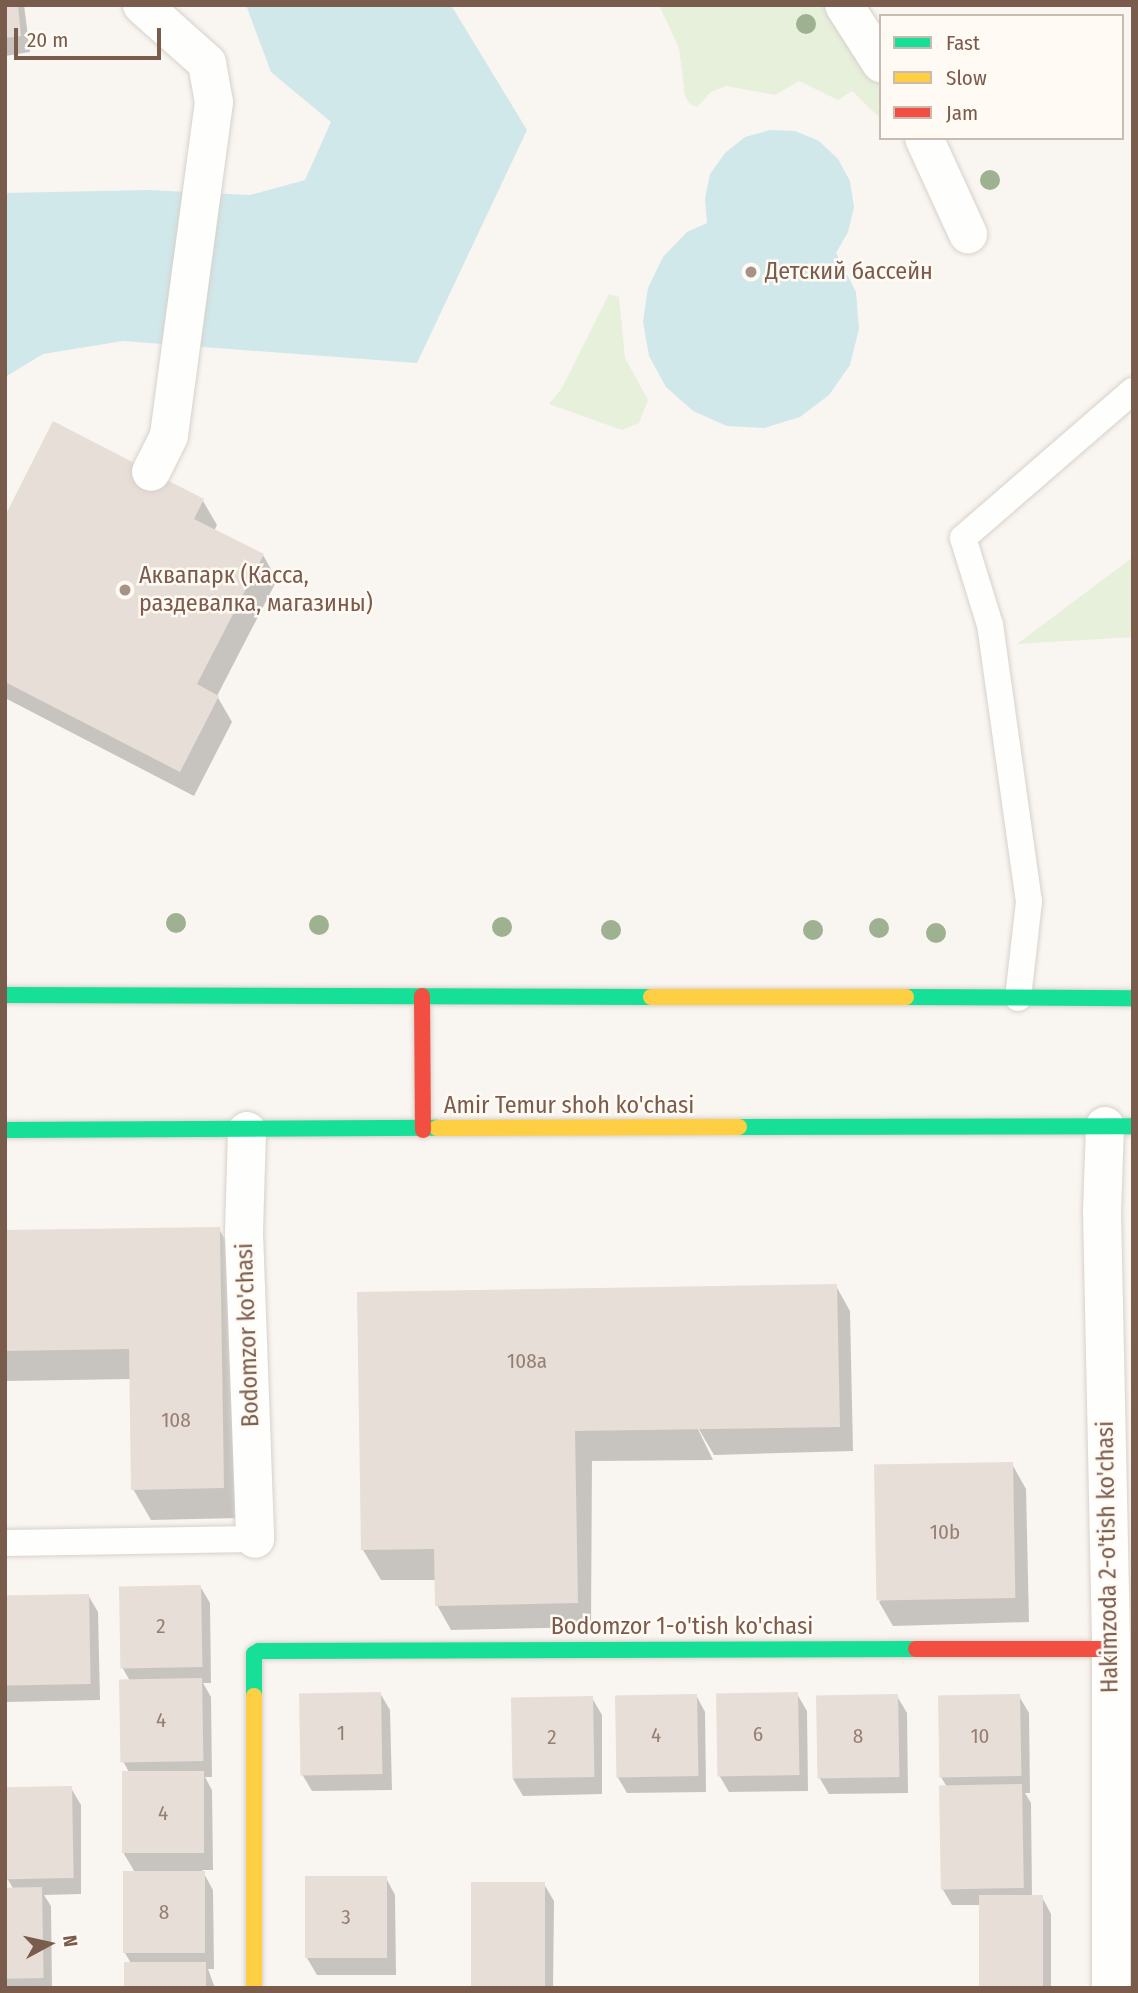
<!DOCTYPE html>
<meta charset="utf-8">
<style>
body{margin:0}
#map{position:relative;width:1138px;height:1993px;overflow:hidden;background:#f9f5f0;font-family:"Fira Sans Condensed",sans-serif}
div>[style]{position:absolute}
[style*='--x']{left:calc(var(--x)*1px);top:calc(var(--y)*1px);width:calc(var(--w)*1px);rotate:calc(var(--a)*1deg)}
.green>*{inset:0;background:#e7f0db}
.water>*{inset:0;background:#d0e8ea}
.shadow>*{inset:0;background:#0003}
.building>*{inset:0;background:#e6ded7;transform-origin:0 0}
.roads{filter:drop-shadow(0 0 2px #d7d1cb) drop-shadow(0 0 2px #d7d1cb)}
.lane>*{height:26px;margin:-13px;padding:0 13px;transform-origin:13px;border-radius:13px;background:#fefefd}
.street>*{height:38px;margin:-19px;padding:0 19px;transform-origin:19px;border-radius:19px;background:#fefefd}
.fast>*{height:16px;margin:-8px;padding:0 8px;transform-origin:8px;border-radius:8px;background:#16e098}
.slow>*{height:16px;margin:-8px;padding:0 8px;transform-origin:8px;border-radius:8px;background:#ffcf43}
.jam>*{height:16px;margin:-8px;padding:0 8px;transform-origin:8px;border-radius:8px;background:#f24e42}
.trees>*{width:20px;height:20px;margin:-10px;border-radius:50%;background:#9eb190}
.dots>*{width:19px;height:19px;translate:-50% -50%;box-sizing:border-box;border:4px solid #fffaf3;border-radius:50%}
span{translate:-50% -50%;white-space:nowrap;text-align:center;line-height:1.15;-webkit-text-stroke:5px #fffaf3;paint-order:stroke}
.number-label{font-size:21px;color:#977e72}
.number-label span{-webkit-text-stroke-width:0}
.poi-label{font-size:24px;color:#7a5c4d}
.left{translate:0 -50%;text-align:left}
.street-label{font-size:24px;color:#7a5c4d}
.frame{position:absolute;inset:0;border:7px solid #7a5c4d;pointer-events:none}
.legend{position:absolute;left:879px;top:14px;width:245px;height:126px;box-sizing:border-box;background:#fffaf3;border:2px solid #cabbb1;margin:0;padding:9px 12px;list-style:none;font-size:21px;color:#7a5c4d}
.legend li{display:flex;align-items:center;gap:14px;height:35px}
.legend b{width:35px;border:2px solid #cabbb1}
.north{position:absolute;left:14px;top:1909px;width:70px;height:70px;-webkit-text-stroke:5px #fffaf3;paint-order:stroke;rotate:82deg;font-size:19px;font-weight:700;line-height:28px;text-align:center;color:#7a5c4d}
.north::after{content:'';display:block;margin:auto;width:24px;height:32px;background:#7a5c4d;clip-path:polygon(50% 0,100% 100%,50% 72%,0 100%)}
.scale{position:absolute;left:14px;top:28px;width:147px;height:32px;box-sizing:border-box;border:4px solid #7a5c4d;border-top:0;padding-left:9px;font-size:21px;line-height:24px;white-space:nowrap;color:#7a5c4d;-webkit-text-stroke:5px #fffaf3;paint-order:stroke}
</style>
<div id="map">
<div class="green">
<i style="clip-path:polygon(659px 5px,826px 5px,881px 87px,881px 119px,852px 91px,838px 100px,799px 81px,775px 95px,726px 86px,711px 92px,697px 107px,690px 104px,685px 96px,679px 48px)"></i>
<i style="clip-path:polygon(609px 294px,619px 297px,625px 358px,648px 400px,639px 423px,622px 430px,549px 404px,562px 388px)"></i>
<i style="clip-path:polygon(1133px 557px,1133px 637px,1017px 644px)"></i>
</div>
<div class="water">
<i style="clip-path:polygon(246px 5px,451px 5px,527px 130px,417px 363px,123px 341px,43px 354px,5px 377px,5px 193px,149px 190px,250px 195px,305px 180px,331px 122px,271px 72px)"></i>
<i style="clip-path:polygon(770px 130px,795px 131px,819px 141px,838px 159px,850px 181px,854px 207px,848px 232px,836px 253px,856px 292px,859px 329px,850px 365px,829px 395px,800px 417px,764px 428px,727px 426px,693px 411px,666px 387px,649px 356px,643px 322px,648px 288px,663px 257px,687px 232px,707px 223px,705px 199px,710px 174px,725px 153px,745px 137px)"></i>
</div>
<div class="shadow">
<i style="clip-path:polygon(5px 5px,24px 5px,30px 52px,5px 56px)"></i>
<i style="clip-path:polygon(203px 501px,217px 525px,214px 531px,263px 555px,277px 580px,217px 696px,232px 722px,194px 796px,5px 698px,5px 520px)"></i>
<i style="clip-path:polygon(219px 1229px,236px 1259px,240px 1518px,151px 1520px,133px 1489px,131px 1379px,5px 1381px,5px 1232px)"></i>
<i style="clip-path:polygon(836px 1286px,850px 1311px,853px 1451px,714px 1455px,694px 1421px,713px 1460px,592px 1461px,591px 1627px,451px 1630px,437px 1605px,436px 1580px,381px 1580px,363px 1550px,359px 1293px)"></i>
<i style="clip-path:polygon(1012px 1464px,1026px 1489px,1029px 1622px,893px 1626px,879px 1602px)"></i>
<i style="clip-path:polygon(200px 1586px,210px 1603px,211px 1683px,203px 1683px,211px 1697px,212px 1777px,205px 1777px,212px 1790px,213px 1870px,202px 1870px,213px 1890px,214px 1969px,208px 1969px,215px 1988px,126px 1988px,132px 1965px,125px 1953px,136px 1874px,124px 1854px,130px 1774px,123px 1761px,130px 1681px,122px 1667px)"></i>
<i style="clip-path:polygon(88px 1595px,98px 1612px,100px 1700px,7px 1702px,5px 1597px)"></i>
<i style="clip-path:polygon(380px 1693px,390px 1710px,392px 1790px,312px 1791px,302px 1774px)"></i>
<i style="clip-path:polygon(797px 1694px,807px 1711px,808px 1791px,729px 1792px,719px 1775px)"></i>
<i style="clip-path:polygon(696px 1695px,705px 1712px,706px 1792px,627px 1793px,617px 1776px)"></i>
<i style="clip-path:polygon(897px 1696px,907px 1713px,908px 1793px,829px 1794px,819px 1777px)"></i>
<i style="clip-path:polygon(1019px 1696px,1029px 1713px,1030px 1793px,1025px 1793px,1031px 1803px,1032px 1897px,1042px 1897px,1051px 1914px,1051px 1988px,981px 1988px,981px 1905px,952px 1905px,942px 1888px,947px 1787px,941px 1777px)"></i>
<i style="clip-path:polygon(592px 1698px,602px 1715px,602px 1794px,523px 1796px,513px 1779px)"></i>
<i style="clip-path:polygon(71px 1788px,81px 1805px,81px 1894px,44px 1895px,51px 1906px,52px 1988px,5px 1988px,5px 1890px,14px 1890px,7px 1878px)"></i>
<i style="clip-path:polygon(386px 1878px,395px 1895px,396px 1975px,317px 1975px,307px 1958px)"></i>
<i style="clip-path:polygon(544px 1884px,554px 1901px,553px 1988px,472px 1988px)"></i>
</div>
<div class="building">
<i style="clip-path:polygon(5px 5px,18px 5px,21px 36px,5px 38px)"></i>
<i style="clip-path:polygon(53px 421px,204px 499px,194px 519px,264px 554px,197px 684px,219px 696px,180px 772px,5px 682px,5px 516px)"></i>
<i style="clip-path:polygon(220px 1227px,224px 1488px,131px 1490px,129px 1349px,5px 1351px,5px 1230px)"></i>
<i style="clip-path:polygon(837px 1284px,840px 1427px,575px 1431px,578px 1603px,435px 1606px,434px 1549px,361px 1550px,357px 1292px)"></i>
<i style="left:1013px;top:1462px;width:136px;height:139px;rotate:89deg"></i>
<i style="left:201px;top:1585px;width:82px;height:82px;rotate:89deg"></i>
<i style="left:89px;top:1594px;width:90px;height:84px;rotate:89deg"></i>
<i style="left:202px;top:1678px;width:83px;height:83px;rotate:89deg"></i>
<i style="left:381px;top:1692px;width:82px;height:82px;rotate:89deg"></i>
<i style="left:798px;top:1692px;width:83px;height:82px;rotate:89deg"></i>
<i style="left:697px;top:1694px;width:82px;height:82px;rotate:89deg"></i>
<i style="left:898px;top:1694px;width:83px;height:82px;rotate:89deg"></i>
<i style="left:1020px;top:1694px;width:82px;height:82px;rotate:89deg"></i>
<i style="left:593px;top:1696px;width:81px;height:82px;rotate:89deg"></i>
<i style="left:204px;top:1771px;width:82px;height:82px;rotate:90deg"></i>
<i style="left:1022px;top:1784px;width:104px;height:83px;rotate:89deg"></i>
<i style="left:72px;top:1786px;width:92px;height:67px;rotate:89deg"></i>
<i style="left:205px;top:1871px;width:82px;height:82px;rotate:90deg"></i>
<i style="left:387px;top:1876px;width:82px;height:82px;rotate:90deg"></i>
<i style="left:471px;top:1882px;width:74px;height:106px"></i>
<i style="left:42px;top:1887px;width:91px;height:37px;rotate:89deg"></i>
<i style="left:979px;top:1895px;width:64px;height:93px"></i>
<i style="left:206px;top:1962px;width:26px;height:82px;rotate:90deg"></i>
</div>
<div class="roads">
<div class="lane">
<i style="--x:1018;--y:998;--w:97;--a:-83.5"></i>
<i style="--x:1029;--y:902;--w:280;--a:-98"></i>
<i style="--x:990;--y:625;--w:91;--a:-107.2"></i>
<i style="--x:963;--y:538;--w:225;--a:-40.9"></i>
<i style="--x:5;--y:1543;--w:250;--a:-0.9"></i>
</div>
<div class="street">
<i style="--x:142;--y:5;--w:87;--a:41.7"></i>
<i style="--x:207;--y:63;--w:40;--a:80"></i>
<i style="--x:214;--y:102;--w:337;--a:97.7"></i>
<i style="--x:169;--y:436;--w:40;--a:116.6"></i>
<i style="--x:844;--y:5;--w:69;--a:57.5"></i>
<i style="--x:924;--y:138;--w:106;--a:65.4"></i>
<i style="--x:1105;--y:1126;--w:85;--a:92"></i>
<i style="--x:1102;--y:1211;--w:438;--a:88.8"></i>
<i style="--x:1111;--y:1649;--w:339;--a:90"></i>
<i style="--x:247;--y:1131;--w:102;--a:91.7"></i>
<i style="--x:244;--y:1233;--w:306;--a:87.9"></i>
</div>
<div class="fast">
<i style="--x:5;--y:995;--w:646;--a:0.18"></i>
<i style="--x:906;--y:997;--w:227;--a:0.3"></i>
<i style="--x:739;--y:1127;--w:394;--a:-0.1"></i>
<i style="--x:5;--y:1130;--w:432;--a:-0.3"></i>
<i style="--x:254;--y:1696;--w:42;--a:-90"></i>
<i style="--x:254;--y:1654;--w:6;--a:-31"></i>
<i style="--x:259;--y:1651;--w:657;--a:-0.17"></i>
</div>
<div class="slow">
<i style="--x:651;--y:997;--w:255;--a:0"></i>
<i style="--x:437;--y:1128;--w:302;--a:-0.2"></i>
<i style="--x:254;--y:1696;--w:292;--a:90"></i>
</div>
<div class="jam">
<i style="--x:422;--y:996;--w:134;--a:89.6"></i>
<i style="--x:916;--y:1649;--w:195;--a:0"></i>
</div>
</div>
<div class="trees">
<i style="left:806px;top:24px"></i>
<i style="left:990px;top:180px"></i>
<i style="left:176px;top:923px"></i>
<i style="left:319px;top:925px"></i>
<i style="left:502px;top:927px"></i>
<i style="left:879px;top:928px"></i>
<i style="left:611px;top:930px"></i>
<i style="left:813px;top:930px"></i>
<i style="left:936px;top:933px"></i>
</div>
<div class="dots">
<i style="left:751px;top:272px;background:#a69286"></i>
<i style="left:125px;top:590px;background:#a69286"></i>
</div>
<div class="number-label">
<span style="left:527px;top:1361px">108a</span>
<span style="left:176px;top:1420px">108</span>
<span style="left:945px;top:1532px">10b</span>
<span style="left:161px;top:1626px">2</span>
<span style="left:161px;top:1720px">4</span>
<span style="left:341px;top:1733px">1</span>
<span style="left:758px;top:1734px">6</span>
<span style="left:656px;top:1735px">4</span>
<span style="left:858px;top:1736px">8</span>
<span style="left:980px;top:1736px">10</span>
<span style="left:552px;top:1737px">2</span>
<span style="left:163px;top:1813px">4</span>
<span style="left:164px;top:1912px">8</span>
<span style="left:346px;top:1917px">3</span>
</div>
<div class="poi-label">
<span class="left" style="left:765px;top:272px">Детский бассейн</span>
<span class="left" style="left:139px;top:590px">Аквапарк (Касса,<br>раздевалка, магазины)</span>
</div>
<div class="street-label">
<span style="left:569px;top:1106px">Amir Temur shoh ko'chasi</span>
<span style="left:248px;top:1335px;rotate:-92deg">Bodomzor ko'chasi</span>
<span style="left:1108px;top:1557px;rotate:-91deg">Hakimzoda 2-o'tish ko'chasi</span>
<span style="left:682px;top:1627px">Bodomzor 1-o'tish ko'chasi</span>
</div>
<div class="frame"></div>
<ul class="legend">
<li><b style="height:9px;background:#16e098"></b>Fast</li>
<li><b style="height:9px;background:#ffcf43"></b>Slow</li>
<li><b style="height:9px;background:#f24e42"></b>Jam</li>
</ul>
<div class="north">N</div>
<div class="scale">20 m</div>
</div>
